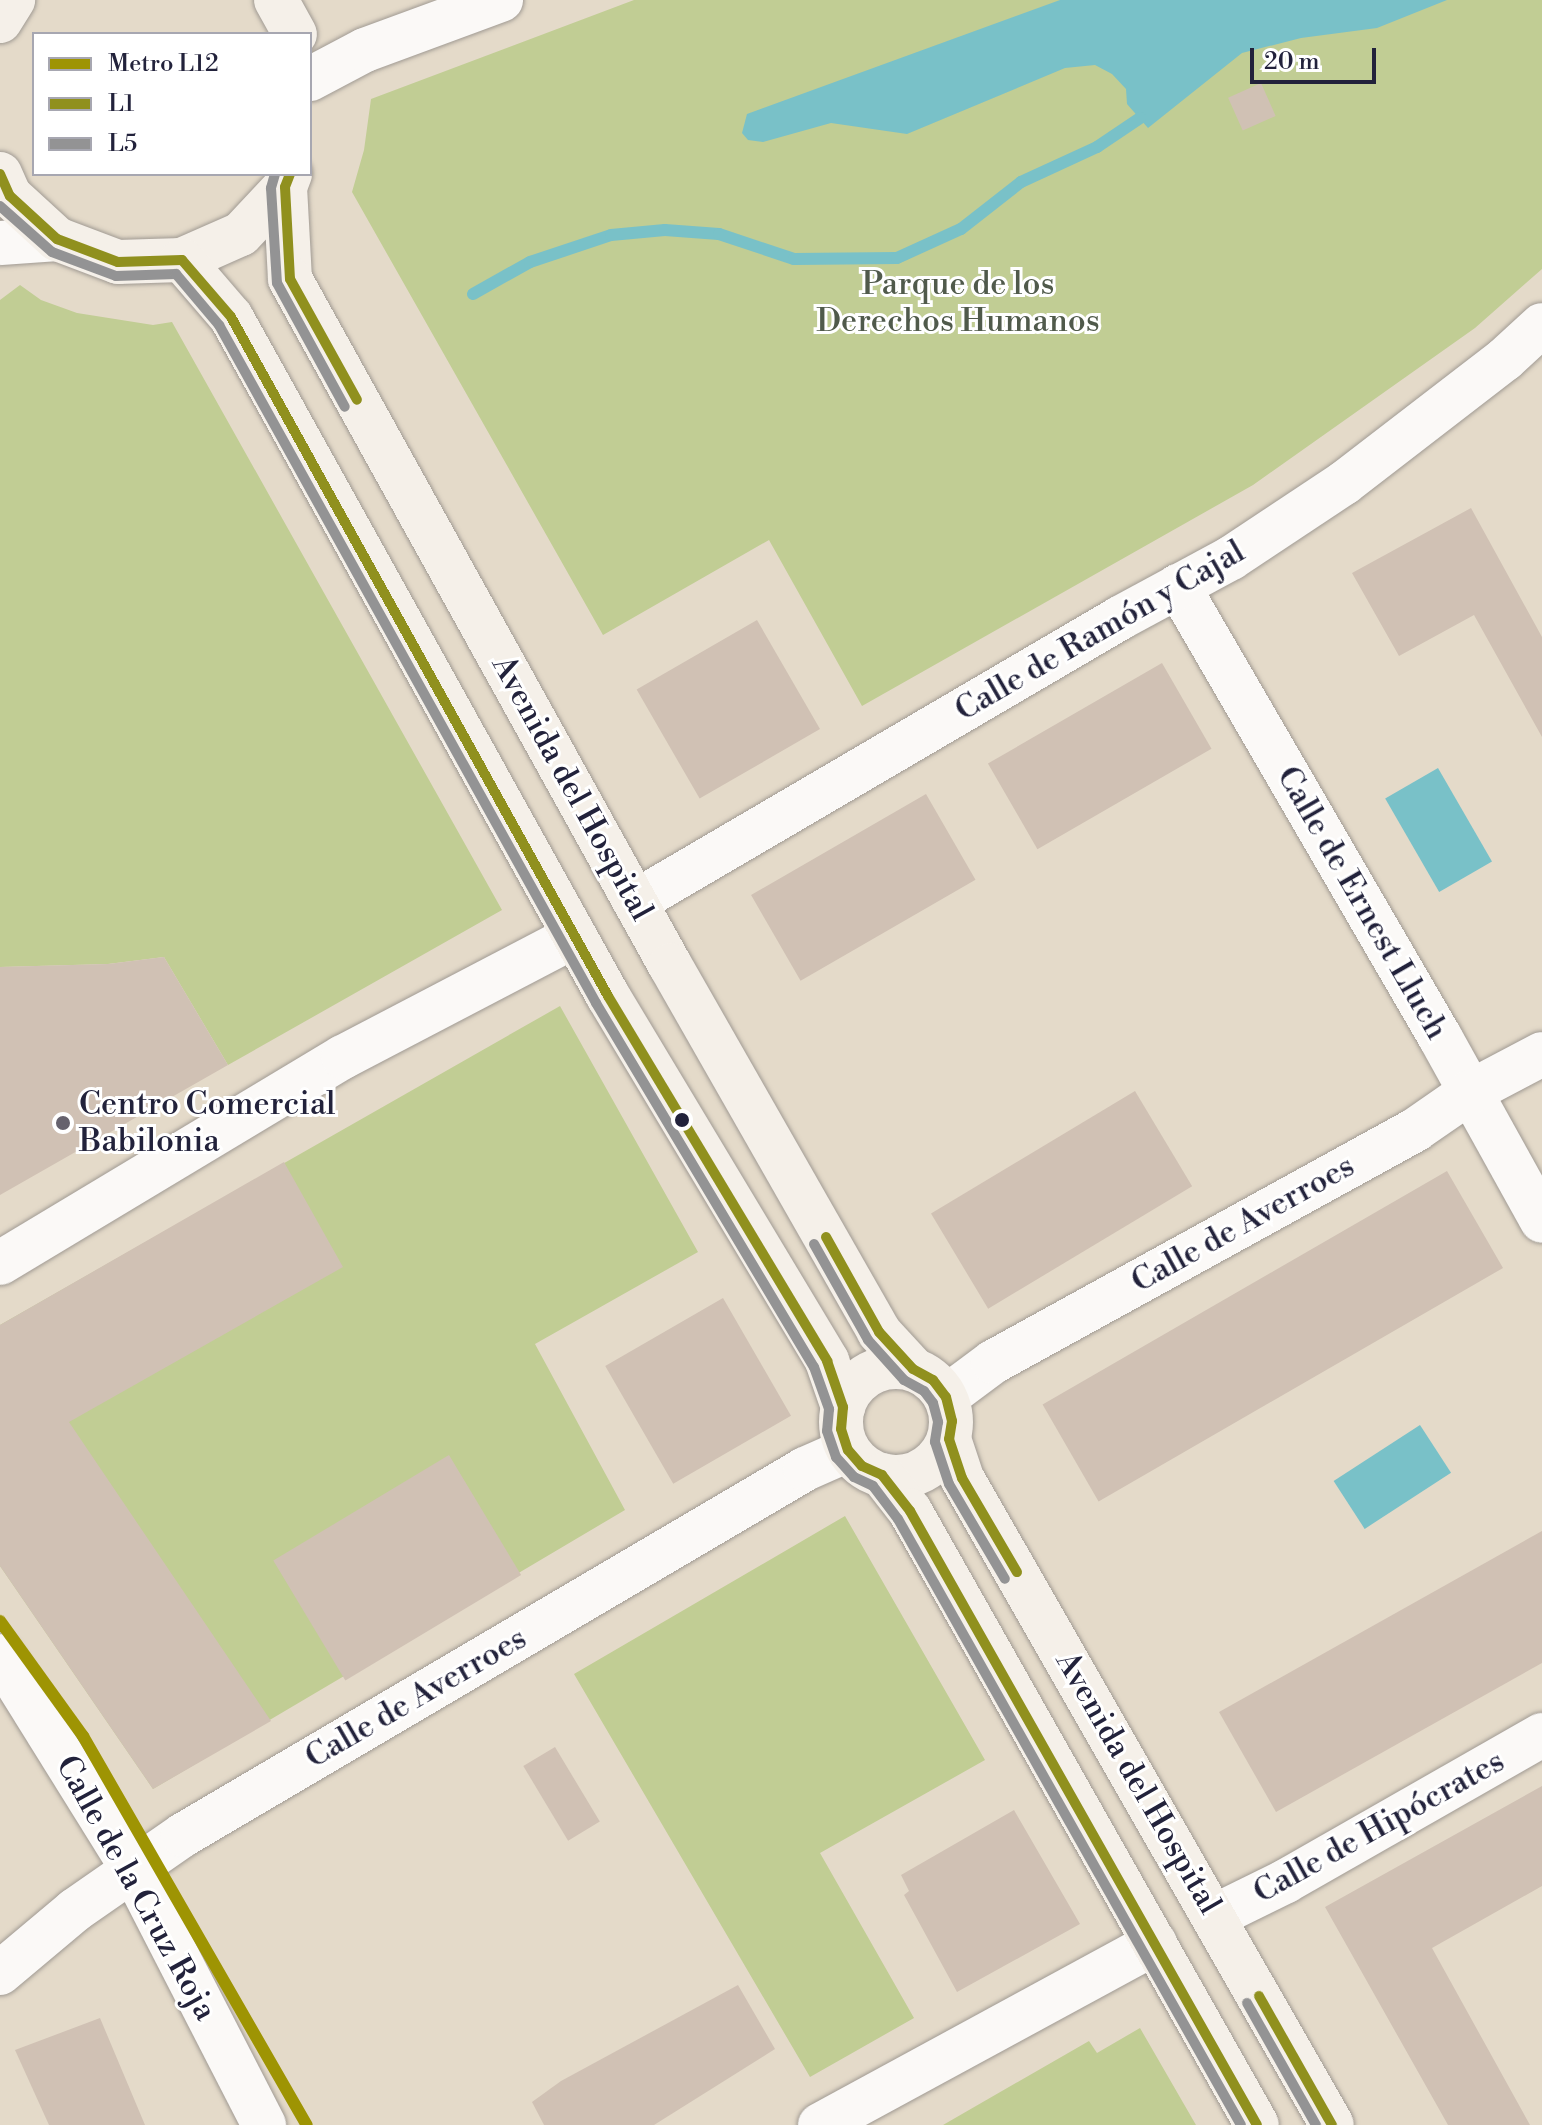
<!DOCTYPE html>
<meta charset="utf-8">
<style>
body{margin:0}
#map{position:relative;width:1542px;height:2125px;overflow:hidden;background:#e4dac9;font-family:"Libre Bodoni",serif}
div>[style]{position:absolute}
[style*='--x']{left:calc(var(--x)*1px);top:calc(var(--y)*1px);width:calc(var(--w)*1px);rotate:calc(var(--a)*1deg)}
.green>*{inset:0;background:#c1cd94}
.water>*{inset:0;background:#79c1c8;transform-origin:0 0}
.stream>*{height:12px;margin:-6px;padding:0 6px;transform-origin:6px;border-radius:6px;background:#79c1c8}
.building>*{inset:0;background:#d0c1b4;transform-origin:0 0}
.roads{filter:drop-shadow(0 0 2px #a09a93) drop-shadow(0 0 2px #a09a93)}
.minor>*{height:44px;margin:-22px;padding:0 22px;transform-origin:22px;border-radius:22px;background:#fbf9f7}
.secondary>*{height:44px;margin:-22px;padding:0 22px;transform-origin:22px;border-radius:22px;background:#f5f0e9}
.secondary>.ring{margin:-22px;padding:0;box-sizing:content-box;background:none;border:44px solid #f5f0e9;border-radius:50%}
.bus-1>*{height:10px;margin:-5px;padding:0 5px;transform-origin:5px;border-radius:5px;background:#90901e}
.bus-2>*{height:10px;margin:-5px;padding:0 5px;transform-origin:5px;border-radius:5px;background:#939394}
.metro-1>*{height:12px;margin:-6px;padding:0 6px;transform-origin:6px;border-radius:6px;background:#9e9403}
.dots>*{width:22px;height:22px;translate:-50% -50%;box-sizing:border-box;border:4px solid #fff;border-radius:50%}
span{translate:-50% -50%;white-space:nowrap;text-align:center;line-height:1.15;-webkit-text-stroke:6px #fff;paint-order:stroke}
.park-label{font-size:32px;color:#505a4b}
.street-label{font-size:32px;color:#22223b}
.poi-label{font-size:32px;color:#22223b}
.left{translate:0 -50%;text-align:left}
.legend{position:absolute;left:32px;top:32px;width:280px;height:144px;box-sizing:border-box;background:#fff;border:2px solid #a7a7b1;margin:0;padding:10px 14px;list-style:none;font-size:24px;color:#22223b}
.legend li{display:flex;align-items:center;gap:16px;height:40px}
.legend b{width:40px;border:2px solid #a7a7b1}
.scale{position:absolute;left:1250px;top:48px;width:126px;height:36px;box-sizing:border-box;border:4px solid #22223b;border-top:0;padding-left:10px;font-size:24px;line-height:28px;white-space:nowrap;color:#22223b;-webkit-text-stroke:6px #fff;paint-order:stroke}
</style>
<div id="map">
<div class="green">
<i style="clip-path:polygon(634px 0,1542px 0,1542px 269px,1475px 328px,1253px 485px,862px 706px,769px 540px,603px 635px,352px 192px,364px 150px,371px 99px)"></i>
<i style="clip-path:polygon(20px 285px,41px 300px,77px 313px,153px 325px,172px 322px,502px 910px,228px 1065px,164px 957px,108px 964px,0 967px,0 300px)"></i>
<i style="clip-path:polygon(560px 1006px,698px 1252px,535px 1344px,625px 1510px,153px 1789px,0 1566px,0 1325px)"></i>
<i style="clip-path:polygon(845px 1516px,985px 1760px,820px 1853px,914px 2018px,810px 2077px,574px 1674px)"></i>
<i style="clip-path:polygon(1140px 2028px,1196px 2125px,943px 2125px,1089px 2041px,1097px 2053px)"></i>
</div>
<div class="water">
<i style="clip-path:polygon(1060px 0,1447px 0,1377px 28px,1301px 38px,1242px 53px,1148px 128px,1127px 104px,1126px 89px,1112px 74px,1095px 65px,1065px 68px,907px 134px,831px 123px,763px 142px,748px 140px,742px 133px,747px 114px)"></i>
<i style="left:1438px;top:768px;width:108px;height:61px;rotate:60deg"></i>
<i style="left:1420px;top:1425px;width:57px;height:103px;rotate:57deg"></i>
</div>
<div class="stream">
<i style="--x:473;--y:294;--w:65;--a:-29.3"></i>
<i style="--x:530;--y:262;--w:85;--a:-18.4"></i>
<i style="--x:611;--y:235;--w:54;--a:-5.3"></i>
<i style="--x:665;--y:230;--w:54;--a:4.2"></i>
<i style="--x:719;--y:234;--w:79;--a:18.4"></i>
<i style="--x:794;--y:259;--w:103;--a:-0.6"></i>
<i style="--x:897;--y:258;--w:70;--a:-24.4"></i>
<i style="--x:961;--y:229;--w:76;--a:-38.1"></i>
<i style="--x:1021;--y:182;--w:84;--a:-24.7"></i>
<i style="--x:1097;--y:147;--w:52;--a:-34"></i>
</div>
<div class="building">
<i style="left:1261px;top:83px;width:36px;height:36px;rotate:66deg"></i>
<i style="clip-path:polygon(1471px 508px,1542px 637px,1542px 737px,1474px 615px,1399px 656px,1352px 573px)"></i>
<i style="left:757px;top:620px;width:126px;height:139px;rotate:60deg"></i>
<i style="left:1162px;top:663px;width:99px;height:201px;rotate:60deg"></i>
<i style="left:926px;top:794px;width:99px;height:202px;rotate:60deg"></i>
<i style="clip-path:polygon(164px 957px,228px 1065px,0 1195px,0 967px,108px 964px)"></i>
<i style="left:1135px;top:1091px;width:111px;height:238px;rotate:59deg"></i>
<i style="clip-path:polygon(284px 1162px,343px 1267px,69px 1422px,271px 1721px,153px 1789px,0 1566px,0 1325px)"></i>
<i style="left:1447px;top:1171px;width:112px;height:467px;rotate:60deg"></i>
<i style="left:723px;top:1298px;width:136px;height:136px;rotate:60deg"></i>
<i style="left:449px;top:1455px;width:140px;height:205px;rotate:59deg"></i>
<i style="clip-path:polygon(1542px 1531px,1542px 1663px,1276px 1812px,1219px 1712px)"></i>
<i style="left:555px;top:1747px;width:87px;height:37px;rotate:59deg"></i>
<i style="clip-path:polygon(1542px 1786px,1542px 1886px,1432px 1948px,1530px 2125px,1448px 2125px,1325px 1907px)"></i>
<i style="clip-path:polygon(1014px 1810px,1080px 1924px,957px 1992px,904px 1895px,909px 1891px,901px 1875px)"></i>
<i style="clip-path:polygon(738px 1985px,775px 2049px,654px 2125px,544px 2125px,532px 2102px,561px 2081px)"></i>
<i style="clip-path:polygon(100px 2018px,145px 2125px,49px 2125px,15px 2050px)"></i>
</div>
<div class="roads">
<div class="minor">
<i style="--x:310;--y:79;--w:62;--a:-27.8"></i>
<i style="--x:365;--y:50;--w:145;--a:-20.2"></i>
<i style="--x:0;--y:243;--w:57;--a:-4"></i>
<i style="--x:1178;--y:586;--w:522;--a:59.85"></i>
<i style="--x:1440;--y:1037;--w:210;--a:61"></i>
<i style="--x:635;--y:902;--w:562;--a:-30.35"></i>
<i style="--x:1120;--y:618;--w:126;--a:-28.4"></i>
<i style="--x:1231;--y:558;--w:136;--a:-33.6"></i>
<i style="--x:1344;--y:483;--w:203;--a:-37.6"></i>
<i style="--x:1505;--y:359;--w:50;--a:-42.6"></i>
<i style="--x:0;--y:1263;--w:400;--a:-31"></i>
<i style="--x:343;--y:1057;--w:261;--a:-27.6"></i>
<i style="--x:946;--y:1397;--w:59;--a:-36.7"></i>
<i style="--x:993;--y:1362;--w:482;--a:-28.8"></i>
<i style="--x:1415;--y:1130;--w:67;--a:-34.6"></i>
<i style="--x:1470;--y:1092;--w:81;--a:-27.8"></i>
<i style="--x:0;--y:1656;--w:252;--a:58.1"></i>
<i style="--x:133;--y:1870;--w:287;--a:62.8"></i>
<i style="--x:1215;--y:1916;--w:79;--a:-26.2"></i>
<i style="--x:1286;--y:1881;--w:295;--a:-29.7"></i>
<i style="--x:0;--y:1973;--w:98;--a:-40"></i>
<i style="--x:75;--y:1910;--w:131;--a:-34.8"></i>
<i style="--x:183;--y:1835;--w:722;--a:-30.47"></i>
<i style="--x:805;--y:1469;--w:47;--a:-23.8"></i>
<i style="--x:820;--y:2125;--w:381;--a:-28.5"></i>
</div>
<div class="secondary">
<i style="--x:276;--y:0;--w:39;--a:61"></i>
<i style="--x:0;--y:21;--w:25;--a:-58"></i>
<i style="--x:0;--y:174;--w:24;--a:66"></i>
<i style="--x:10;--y:196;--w:64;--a:42.5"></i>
<i style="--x:57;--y:239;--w:65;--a:20.7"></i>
<i style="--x:118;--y:262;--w:64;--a:-1.8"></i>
<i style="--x:182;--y:260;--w:64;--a:-23.8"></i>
<i style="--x:241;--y:234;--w:64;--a:-46.9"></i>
<i style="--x:285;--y:187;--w:14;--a:-69"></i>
<i style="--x:285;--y:187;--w:92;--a:86.9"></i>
<i style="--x:290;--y:279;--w:784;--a:61.02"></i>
<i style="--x:670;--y:965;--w:422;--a:60.3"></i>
<i style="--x:879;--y:1332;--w:50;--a:47.4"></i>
<i style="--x:182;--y:260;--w:75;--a:49.3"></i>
<i style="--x:231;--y:317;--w:777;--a:60.96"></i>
<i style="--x:608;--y:996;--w:426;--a:59"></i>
<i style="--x:827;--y:1361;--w:49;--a:70.8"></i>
<i class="ring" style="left:841px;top:1367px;width:66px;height:66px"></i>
<i style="--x:949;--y:1439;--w:41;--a:71.6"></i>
<i style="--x:962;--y:1478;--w:745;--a:60.24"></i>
<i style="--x:882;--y:1475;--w:46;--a:52.1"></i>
<i style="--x:910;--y:1511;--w:705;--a:60.53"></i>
</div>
</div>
<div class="bus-1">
<i style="--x:0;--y:174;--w:24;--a:66"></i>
<i style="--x:10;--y:196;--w:64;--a:42.5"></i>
<i style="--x:57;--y:239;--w:65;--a:20.7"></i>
<i style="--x:118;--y:262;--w:64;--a:-1.8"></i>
<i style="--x:182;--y:260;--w:75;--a:49.3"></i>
<i style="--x:231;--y:317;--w:777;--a:60.96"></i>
<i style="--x:608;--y:996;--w:426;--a:59"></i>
<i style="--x:827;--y:1361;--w:49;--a:70.8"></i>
<i style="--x:843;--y:1407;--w:22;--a:95"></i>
<i style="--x:841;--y:1429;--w:22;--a:72"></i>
<i style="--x:848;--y:1450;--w:21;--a:49"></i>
<i style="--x:862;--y:1466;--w:22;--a:24"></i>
<i style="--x:882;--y:1475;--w:46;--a:52.1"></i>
<i style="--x:910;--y:1511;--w:705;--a:60.53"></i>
<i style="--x:290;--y:174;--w:14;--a:111"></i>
<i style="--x:285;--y:187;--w:92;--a:86.9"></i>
<i style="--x:290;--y:279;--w:138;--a:61"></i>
<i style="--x:826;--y:1237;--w:109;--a:60.8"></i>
<i style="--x:879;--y:1332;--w:50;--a:47.4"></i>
<i style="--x:913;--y:1369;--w:23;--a:29"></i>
<i style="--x:933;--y:1380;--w:21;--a:53"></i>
<i style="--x:946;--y:1397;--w:25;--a:76"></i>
<i style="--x:952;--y:1421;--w:18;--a:99"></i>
<i style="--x:949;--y:1439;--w:41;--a:71.6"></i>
<i style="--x:962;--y:1478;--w:109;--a:59.7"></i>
<i style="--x:1259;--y:1996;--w:148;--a:60.5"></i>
</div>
<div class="bus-2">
<i style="--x:275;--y:174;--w:15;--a:106"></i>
<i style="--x:271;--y:188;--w:95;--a:86.4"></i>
<i style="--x:277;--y:283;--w:141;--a:61.3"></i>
<i style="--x:0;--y:206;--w:69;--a:41.5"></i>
<i style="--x:52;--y:252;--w:68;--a:20.6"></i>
<i style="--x:116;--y:276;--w:60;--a:-1.9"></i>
<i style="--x:176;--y:274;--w:67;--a:49.9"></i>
<i style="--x:219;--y:325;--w:776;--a:60.92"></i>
<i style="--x:596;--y:1003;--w:424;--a:59.1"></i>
<i style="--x:814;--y:1367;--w:45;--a:70.3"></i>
<i style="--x:829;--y:1409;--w:22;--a:95"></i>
<i style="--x:827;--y:1431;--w:28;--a:71"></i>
<i style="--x:836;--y:1457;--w:27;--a:48"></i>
<i style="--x:854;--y:1477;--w:21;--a:25"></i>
<i style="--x:873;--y:1486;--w:41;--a:52.9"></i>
<i style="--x:898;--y:1519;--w:696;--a:60.49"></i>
<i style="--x:814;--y:1244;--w:110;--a:60.6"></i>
<i style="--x:868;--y:1340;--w:54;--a:48"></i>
<i style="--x:904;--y:1380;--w:23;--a:29"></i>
<i style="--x:924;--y:1391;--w:15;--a:53"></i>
<i style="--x:933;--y:1403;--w:20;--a:75"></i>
<i style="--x:938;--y:1422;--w:20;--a:99"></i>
<i style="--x:935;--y:1442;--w:44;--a:71.6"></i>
<i style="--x:949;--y:1484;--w:110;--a:59.5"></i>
<i style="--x:1247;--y:2003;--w:140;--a:60.5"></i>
</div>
<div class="metro-1">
<i style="--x:0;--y:1621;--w:142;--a:54.2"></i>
<i style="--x:83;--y:1736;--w:449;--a:60.1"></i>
</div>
<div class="dots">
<i style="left:682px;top:1120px;background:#22223b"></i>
<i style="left:63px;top:1123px;background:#66626d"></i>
</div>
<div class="park-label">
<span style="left:958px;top:303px">Parque de los<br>Derechos Humanos</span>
</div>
<div class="street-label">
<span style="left:1100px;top:631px;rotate:-30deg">Calle de Ramón y Cajal</span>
<span style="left:572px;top:788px;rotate:61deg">Avenida del Hospital</span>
<span style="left:1362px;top:903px;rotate:60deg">Calle de Ernest Lluch</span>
<span style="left:1243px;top:1224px;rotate:-29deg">Calle de Averroes</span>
<span style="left:416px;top:1698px;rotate:-30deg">Calle de Averroes</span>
<span style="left:1138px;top:1783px;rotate:60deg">Avenida del Hospital</span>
<span style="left:1379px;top:1827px;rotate:-29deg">Calle de Hipócrates</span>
<span style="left:136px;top:1888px;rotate:61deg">Calle de la Cruz Roja</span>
</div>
<div class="poi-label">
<span class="left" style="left:79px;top:1123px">Centro Comercial<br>Babilonia</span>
</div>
<ul class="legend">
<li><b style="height:10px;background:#9e9403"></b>Metro L12</li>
<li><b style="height:10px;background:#90901e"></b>L1</li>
<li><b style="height:10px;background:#939394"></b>L5</li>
</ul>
<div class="scale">20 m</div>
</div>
